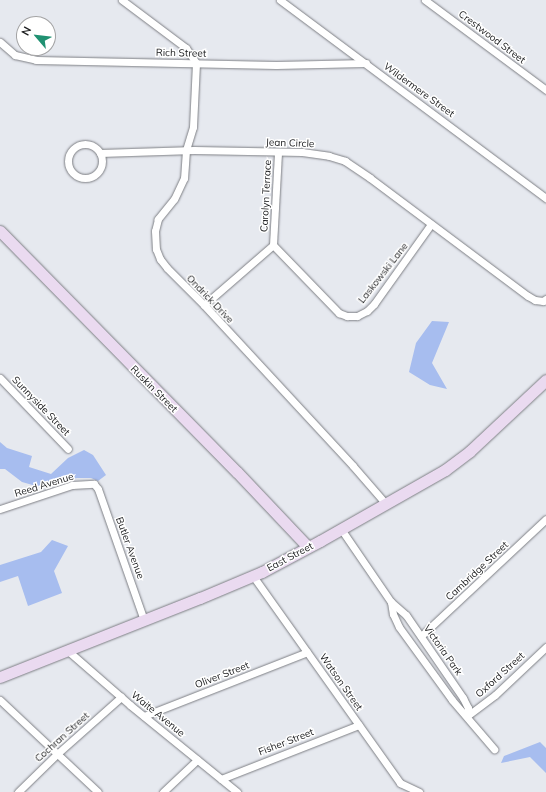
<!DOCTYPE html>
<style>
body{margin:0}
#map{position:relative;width:546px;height:792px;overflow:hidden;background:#e6e9ef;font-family:Mulish,sans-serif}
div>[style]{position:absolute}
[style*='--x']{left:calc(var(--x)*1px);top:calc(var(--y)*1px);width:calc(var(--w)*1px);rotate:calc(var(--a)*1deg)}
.green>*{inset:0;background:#a7bdef}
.roads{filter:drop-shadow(0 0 1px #7d7f84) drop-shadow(0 0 1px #7d7f84)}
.street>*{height:7px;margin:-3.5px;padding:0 3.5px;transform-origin:3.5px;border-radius:3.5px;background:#fff}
.street>.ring{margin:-3.5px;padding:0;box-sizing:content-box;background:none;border:7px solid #fff;border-radius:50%}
.secondary>*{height:11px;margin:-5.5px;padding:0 5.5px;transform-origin:5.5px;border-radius:5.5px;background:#eadaf0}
span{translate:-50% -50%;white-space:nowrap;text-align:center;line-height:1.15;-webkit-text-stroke:3px #fff;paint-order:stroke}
.street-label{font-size:10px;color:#191a1c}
.north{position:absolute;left:16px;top:16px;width:40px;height:40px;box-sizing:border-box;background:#fff;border:1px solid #a3a3a4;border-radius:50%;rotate:298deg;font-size:11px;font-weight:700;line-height:16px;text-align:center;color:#191a1c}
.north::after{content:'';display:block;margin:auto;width:14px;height:18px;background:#209172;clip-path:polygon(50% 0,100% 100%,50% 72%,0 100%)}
</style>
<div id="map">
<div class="green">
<i style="clip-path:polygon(432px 321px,449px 322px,432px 363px,447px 389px,430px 385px,409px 372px,416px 343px)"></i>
<i style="clip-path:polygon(0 442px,7px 448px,32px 456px,29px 467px,51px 474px,68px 458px,84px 450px,93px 455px,106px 475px,98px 481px,91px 478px,77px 478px,43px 488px,22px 482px,5px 469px,0 469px)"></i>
<i style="clip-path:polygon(52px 540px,68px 546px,54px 571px,62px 593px,28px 606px,18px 576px,0 582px,0 565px,41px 552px)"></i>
<i style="clip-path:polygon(540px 742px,546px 748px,546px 773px,530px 757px,501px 763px,504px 756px)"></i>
</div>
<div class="roads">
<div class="street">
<i style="--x:122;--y:0;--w:80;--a:36.9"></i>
<i style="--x:186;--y:48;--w:18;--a:56"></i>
<i style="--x:196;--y:63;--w:64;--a:92.7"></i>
<i style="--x:193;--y:127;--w:24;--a:107"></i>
<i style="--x:186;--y:150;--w:28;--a:94"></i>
<i style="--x:184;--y:178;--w:23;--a:115"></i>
<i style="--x:174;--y:199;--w:26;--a:129"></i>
<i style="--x:158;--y:219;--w:12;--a:104"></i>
<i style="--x:155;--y:231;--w:18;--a:87"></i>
<i style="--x:156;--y:249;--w:11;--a:68"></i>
<i style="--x:160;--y:259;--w:11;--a:52"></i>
<i style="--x:167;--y:268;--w:52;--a:45"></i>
<i style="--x:204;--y:305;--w:219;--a:47.2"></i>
<i style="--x:353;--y:466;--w:50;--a:49"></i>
<i style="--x:280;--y:0;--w:332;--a:36.7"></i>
<i style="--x:425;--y:0;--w:151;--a:36.6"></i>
<i style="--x:0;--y:42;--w:20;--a:41"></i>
<i style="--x:15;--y:55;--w:22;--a:13"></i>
<i style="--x:36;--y:60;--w:240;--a:1.2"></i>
<i style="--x:276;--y:65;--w:90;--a:-1.3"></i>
<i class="ring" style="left:68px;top:144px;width:27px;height:27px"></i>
<i style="--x:100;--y:153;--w:94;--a:-1.8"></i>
<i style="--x:194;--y:150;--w:108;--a:1.1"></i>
<i style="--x:302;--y:152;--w:27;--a:8"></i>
<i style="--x:329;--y:156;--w:17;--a:17"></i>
<i style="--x:345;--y:161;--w:30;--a:34"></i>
<i style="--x:370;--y:178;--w:197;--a:36.8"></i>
<i style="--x:528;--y:296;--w:8;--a:30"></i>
<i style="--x:535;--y:300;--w:8;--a:7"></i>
<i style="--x:543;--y:301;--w:4;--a:-34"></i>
<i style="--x:273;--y:245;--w:95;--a:45.9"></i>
<i style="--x:339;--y:313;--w:9;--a:21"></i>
<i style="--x:347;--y:316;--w:10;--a:0"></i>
<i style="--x:357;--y:316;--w:11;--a:-27"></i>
<i style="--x:367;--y:311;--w:10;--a:-45"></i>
<i style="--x:374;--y:304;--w:98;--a:-54.5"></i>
<i style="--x:204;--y:305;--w:91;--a:-41"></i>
<i style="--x:273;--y:245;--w:93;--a:-86.9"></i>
<i style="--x:0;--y:378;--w:98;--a:46.2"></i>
<i style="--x:0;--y:509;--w:76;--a:-18.4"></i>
<i style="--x:72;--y:485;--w:22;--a:-3"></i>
<i style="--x:94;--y:484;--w:6;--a:51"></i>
<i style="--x:98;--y:489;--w:139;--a:70.7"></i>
<i style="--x:341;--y:529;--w:88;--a:55.6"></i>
<i style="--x:391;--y:602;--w:20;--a:41"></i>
<i style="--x:406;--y:615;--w:101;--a:55.5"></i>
<i style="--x:463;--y:698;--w:11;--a:63"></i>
<i style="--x:468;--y:708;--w:8;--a:97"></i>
<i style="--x:253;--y:576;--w:254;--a:54.6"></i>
<i style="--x:400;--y:783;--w:21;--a:25"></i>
<i style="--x:391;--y:602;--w:12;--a:81"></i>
<i style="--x:393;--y:614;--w:14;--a:65"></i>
<i style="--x:399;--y:627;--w:90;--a:54"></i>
<i style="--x:452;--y:700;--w:65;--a:49.4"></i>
<i style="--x:421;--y:636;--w:171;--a:-43.1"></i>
<i style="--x:67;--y:650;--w:84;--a:41.1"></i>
<i style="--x:130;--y:705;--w:138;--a:39.1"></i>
<i style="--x:0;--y:700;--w:134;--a:43.2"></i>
<i style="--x:144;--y:716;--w:175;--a:-21.4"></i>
<i style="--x:467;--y:716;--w:35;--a:-37"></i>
<i style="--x:495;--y:695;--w:70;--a:-43.3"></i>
<i style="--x:221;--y:779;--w:148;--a:-21.4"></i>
<i style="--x:18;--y:792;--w:54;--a:-44.3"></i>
<i style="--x:57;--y:754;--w:86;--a:-41.7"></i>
<i style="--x:163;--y:792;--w:47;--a:-43.3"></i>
</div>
<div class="secondary">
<i style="--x:0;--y:231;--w:338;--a:45.5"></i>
<i style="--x:237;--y:472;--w:103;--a:46.6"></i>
<i style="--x:0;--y:677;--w:215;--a:-21.6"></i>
<i style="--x:200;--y:598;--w:67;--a:-22.8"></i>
<i style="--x:262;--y:572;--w:66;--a:-28.1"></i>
<i style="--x:320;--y:541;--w:144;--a:-29.6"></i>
<i style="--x:445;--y:470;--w:31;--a:-37"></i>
<i style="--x:470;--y:451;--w:104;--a:-43.1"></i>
</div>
</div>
<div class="street-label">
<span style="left:492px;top:37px;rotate:37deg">Crestwood Street</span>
<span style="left:181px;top:53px;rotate:1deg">Rich Street</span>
<span style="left:419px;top:90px;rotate:36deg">Wildermere Street</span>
<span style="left:290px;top:143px;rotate:2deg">Jean Circle</span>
<span style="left:266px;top:196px;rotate:-87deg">Carolyn Terrace</span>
<span style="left:383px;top:273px;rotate:-52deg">Laskowski Lane</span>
<span style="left:210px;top:299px;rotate:46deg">Ondrick Drive</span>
<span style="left:154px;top:389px;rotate:45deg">Ruskin Street</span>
<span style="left:41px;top:406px;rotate:46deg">Sunnyside Street</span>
<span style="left:44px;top:485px;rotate:-17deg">Reed Avenue</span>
<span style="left:130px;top:548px;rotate:70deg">Butler Avenue</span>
<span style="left:290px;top:557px;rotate:-28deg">East Street</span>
<span style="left:477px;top:571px;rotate:-43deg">Cambridge Street</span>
<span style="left:443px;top:650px;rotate:55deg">Victoria Park</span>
<span style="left:222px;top:675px;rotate:-21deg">Oliver Street</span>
<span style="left:500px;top:675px;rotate:-42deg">Oxford Street</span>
<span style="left:341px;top:682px;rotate:55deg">Watson Street</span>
<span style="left:158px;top:714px;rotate:39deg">Waite Avenue</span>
<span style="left:62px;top:737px;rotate:-42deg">Cochran Street</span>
<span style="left:286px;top:742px;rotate:-21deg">Fisher Street</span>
</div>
<div class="north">N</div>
</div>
